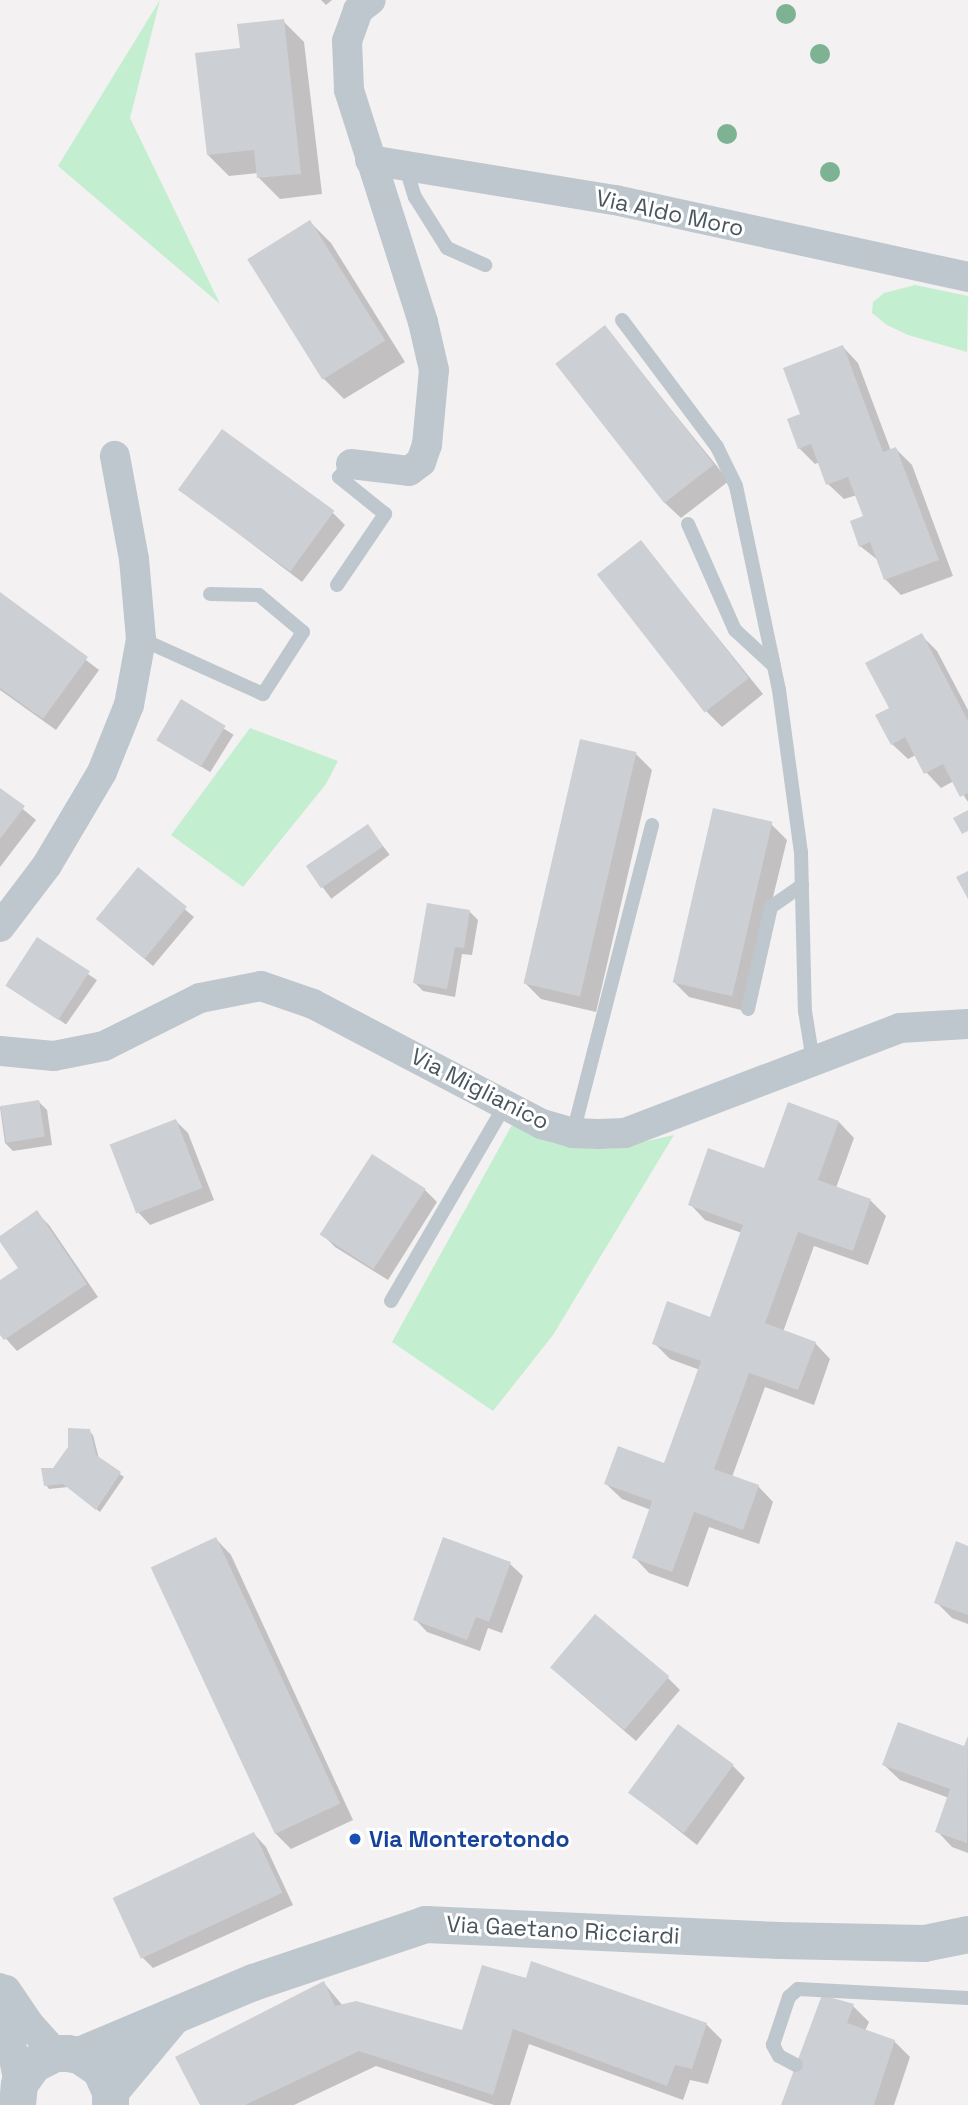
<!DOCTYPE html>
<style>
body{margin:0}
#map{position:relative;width:968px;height:2105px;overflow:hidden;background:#f4f1f2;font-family:"Space Grotesk",sans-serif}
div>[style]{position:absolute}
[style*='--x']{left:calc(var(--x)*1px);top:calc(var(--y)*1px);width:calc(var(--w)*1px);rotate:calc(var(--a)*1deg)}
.green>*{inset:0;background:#c3eed0}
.shadow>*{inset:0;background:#0003;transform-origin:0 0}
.building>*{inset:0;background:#cccfd3;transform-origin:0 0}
.service>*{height:14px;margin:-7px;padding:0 7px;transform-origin:7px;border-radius:7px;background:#bec7cd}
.minor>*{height:30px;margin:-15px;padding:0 15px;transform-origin:15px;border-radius:15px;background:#bec7cd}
.tertiary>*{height:37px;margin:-18.5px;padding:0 18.5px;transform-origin:18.5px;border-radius:18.5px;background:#bec7cd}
.trees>*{width:20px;height:20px;margin:-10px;border-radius:50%;background:#7db292}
.dots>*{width:19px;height:19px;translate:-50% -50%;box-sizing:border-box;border:4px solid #fff;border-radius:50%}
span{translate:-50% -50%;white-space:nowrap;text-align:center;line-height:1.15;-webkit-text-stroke:6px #fff;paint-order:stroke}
.street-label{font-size:23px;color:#4a565e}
.transit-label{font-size:23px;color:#164399;font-weight:700}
.left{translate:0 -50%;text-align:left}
</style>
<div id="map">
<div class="green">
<i style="clip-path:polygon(160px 0,130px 118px,220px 304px,58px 166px)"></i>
<i style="clip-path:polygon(915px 285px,968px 296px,967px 352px,908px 335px,887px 325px,872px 313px,873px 302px,884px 293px)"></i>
<i style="clip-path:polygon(250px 728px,338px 761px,326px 784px,243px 887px,171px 835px)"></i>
<i style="clip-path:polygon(512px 1125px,553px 1143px,596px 1149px,616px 1148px,674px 1135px,553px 1335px,493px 1411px,392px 1342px)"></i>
</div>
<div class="shadow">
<i style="clip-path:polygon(321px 0,332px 0,326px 5px)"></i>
<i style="clip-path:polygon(283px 21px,304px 42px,322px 194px,280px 199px,259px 178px,258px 173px,229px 176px,208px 155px)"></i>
<i style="clip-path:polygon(310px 222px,331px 243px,405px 362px,344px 399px,323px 378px)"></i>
<i style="clip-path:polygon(605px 328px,729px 481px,681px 518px,665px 503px)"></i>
<i style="clip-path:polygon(843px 347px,858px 363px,891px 451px,896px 449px,912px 465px,953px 576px,901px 595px,885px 579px,879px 561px,860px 546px,865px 517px,857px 495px,844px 499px,828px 484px,820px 462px,815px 464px,799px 448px,802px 415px)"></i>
<i style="clip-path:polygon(180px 489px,333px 513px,345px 525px,302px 582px)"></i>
<i style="clip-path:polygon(641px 542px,763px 694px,722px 727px,706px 711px)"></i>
<i style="clip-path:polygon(0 594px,99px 670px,56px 730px,0 690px)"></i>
<i style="clip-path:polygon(921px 635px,937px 651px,968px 710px,968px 802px,954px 781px,941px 788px,926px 772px,916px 755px,908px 759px,892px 744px,892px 709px)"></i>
<i style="left:181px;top:702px;width:62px;height:44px;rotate:32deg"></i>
<i style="clip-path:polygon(636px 754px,652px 770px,596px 1012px,541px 999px,526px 984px)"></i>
<i style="clip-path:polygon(0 790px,36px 820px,0 867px)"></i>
<i style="clip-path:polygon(771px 824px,787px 840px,745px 1011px,689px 997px,673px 981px)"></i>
<i style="left:368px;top:826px;width:36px;height:73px;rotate:53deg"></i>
<i style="clip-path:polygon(138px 870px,194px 917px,153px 966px,106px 927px)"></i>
<i style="clip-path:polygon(470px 912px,478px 920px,472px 955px,462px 954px,455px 997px,423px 991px,415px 983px)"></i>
<i style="left:38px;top:939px;width:72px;height:54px;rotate:35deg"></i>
<i style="clip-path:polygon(39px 1102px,47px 1110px,52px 1145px,13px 1151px,5px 1143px,0 1107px)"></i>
<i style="clip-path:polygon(176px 1121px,188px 1133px,214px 1200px,150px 1225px,138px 1212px)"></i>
<i style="clip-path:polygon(839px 1122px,854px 1138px,836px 1188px,870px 1200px,886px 1216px,868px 1265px,814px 1246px,783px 1332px,815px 1343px,830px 1359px,814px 1405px,765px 1387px,732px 1477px,758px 1486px,773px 1502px,759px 1544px,709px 1527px,688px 1587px,649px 1573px,634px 1557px,651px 1510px,622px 1499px,606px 1484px,665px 1465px,700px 1370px,670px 1359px,654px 1343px,711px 1319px,742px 1233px,705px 1220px,690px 1204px,765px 1171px)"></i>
<i style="clip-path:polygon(425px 1190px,437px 1202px,388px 1280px,335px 1247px,323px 1235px)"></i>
<i style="clip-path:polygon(37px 1213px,49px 1225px,98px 1297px,17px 1351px,0 1332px,0 1282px,20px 1268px,0 1238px)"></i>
<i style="clip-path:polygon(89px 1431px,93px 1435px,99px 1459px,124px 1477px,100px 1512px,68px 1487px,49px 1489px,46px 1485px,54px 1470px)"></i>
<i style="clip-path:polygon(216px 1539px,231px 1555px,353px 1820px,291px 1849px,275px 1833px)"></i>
<i style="clip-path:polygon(444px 1539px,510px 1564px,523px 1576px,502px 1633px,488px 1628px,480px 1651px,427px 1632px,415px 1619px)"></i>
<i style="clip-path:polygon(968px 1547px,968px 1624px,952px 1618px,936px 1602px)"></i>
<i style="clip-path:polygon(668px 1678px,680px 1690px,636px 1741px,564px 1679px)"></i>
<i style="clip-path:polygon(968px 1740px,968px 1853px,952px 1847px,937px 1831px,949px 1798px,900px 1780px,884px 1765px,965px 1748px)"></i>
<i style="clip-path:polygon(733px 1766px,745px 1778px,697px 1845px,631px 1793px)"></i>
<i style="clip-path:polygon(254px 1834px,266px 1847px,293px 1905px,153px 1968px,141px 1956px)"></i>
<i style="clip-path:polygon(483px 1967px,706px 2024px,722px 2040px,708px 2084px,690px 2080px,683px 2100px,529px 2044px,510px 2105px,494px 2105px,376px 2066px,294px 2105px,202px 2105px,324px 1983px,343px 2006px,463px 2032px)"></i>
<i style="clip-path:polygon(823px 1997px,853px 2006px,869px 2022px,865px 2031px,894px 2041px,910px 2057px,894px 2105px,783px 2105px)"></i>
</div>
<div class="building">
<i style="clip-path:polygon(284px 19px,301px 174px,257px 178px,254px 150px,207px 155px,195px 53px,240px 48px,237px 24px)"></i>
<i style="left:310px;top:220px;width:142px;height:74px;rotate:58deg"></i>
<i style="left:605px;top:325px;width:177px;height:63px;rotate:52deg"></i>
<i style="clip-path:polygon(843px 345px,883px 452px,896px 447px,939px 560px,884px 580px,870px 542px,859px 547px,850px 521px,863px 516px,848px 477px,826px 485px,811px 444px,798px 449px,787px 419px,800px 414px,783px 368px)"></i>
<i style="left:222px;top:429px;width:139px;height:75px;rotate:36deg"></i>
<i style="left:641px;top:540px;width:175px;height:56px;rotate:52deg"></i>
<i style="clip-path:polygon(0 592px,88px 657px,43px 719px,0 688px)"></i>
<i style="clip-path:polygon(922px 633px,968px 721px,968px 793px,960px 797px,943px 764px,924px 774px,905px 737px,891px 745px,875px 715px,889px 708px,865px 663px)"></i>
<i style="left:181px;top:699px;width:52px;height:48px;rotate:31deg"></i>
<i style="left:580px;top:739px;width:58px;height:251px;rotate:13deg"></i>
<i style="clip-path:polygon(0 788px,25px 806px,0 839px)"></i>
<i style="left:713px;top:808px;width:61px;height:179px;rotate:13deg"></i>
<i style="clip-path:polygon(968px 810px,968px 831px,962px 834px,953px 818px)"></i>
<i style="left:368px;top:824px;width:27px;height:75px;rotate:56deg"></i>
<i style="left:138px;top:867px;width:63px;height:67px;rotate:39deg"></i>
<i style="clip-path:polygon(968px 871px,968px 899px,956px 877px)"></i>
<i style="clip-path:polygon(427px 903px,470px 910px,464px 948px,455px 947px,447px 989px,413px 983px)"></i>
<i style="left:37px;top:937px;width:63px;height:58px;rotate:33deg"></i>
<i style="left:39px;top:1100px;width:37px;height:39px;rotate:81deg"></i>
<i style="clip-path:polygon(788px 1102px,839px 1121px,818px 1180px,871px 1199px,853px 1251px,798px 1232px,765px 1323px,816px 1342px,798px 1390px,749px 1373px,714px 1469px,759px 1485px,743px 1530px,694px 1512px,672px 1572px,632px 1558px,652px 1501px,604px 1484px,618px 1446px,664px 1463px,701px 1361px,652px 1344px,667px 1301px,710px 1317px,743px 1225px,688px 1205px,708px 1148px,764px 1168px)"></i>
<i style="left:176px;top:1119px;width:74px;height:71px;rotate:69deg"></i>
<i style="left:372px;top:1154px;width:64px;height:96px;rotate:33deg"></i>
<i style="clip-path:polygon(37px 1210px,87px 1284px,4px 1340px,0 1335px,0 1280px,18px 1268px,0 1242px,0 1236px)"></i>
<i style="clip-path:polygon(68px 1428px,90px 1429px,96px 1455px,121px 1472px,96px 1510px,63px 1484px,44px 1486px,41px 1468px,53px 1468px,68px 1447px)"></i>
<i style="left:216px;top:1537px;width:294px;height:72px;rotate:65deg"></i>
<i style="clip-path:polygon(443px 1537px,511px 1562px,489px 1622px,476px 1617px,467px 1640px,413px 1620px)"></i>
<i style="clip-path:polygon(956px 1541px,968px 1546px,968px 1615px,934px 1603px)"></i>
<i style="left:595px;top:1614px;width:97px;height:70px;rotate:40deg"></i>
<i style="clip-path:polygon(898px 1722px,964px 1746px,968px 1736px,967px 1843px,935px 1832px,950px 1789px,882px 1765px)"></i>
<i style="left:678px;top:1724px;width:69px;height:85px;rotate:36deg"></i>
<i style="left:254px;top:1832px;width:67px;height:156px;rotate:65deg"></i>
<i style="clip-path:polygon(531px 1961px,707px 2023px,692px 2069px,675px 2065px,667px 2086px,513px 2029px,493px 2095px,359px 2051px,245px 2105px,200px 2105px,175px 2057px,324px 1981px,335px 2006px,356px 2001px,462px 2030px,482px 1965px,526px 1978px)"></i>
<i style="clip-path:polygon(822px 1995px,854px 2004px,847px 2023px,895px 2040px,874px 2105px,781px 2105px)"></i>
</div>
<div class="service">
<i style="--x:405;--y:165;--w:34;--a:73"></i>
<i style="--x:415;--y:197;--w:60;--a:57.9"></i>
<i style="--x:447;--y:248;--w:42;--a:24.1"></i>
<i style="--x:622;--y:320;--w:159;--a:53.2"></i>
<i style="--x:717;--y:447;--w:43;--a:64"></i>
<i style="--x:736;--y:486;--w:208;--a:78.1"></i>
<i style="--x:779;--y:690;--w:163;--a:82.3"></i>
<i style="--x:801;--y:852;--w:159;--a:88.6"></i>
<i style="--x:805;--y:1011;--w:51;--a:80.9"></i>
<i style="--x:688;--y:524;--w:116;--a:66.1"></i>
<i style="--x:735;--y:630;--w:53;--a:42.7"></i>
<i style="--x:337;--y:585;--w:86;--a:-55.9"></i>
<i style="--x:385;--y:514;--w:59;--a:-141.2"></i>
<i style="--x:339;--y:477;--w:18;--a:-47"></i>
<i style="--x:141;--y:639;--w:134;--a:24.3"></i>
<i style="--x:263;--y:694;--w:74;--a:-57.2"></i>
<i style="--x:303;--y:632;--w:57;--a:-139.9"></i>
<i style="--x:259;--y:595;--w:49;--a:-178.8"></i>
<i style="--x:748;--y:1009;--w:105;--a:-77.3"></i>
<i style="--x:771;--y:907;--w:38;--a:-35"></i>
<i style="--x:573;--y:1133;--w:318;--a:-75.6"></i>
<i style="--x:391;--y:1301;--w:227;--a:-59.8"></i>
<i style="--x:796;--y:2065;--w:19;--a:-152"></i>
<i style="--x:779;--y:2056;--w:13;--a:-119"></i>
<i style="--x:773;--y:2045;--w:51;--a:-71.6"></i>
<i style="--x:789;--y:1997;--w:12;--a:-42"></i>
<i style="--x:798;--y:1989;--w:170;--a:3"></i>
</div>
<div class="minor">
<i style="--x:370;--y:160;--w:248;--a:9.3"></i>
<i style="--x:615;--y:200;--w:361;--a:12.3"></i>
<i style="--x:351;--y:464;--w:58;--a:6.9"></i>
<i style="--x:409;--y:471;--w:15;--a:-37"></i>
<i style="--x:421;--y:462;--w:18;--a:-71"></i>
<i style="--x:427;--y:445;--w:75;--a:-84.7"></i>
<i style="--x:434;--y:370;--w:49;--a:-102.9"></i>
<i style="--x:423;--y:322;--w:244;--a:-107.7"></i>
<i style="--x:349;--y:90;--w:49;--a:-92.3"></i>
<i style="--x:347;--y:41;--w:33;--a:-70"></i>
<i style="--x:358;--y:10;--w:16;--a:-38"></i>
<i style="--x:0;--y:927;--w:78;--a:-52.8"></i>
<i style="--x:47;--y:865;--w:108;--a:-59.4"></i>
<i style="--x:102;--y:772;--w:72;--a:-68.1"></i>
<i style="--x:129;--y:705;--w:67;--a:-79.7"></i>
<i style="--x:141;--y:639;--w:80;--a:-95"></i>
<i style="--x:134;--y:559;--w:105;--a:-100.5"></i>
<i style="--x:0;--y:1051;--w:54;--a:5.3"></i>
<i style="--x:54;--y:1056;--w:51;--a:-11.3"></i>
<i style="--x:104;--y:1046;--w:107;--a:-26.6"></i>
<i style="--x:200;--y:998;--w:62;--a:-11.1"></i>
<i style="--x:261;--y:986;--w:55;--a:19.1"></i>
<i style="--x:313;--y:1004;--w:259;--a:27.7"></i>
<i style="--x:542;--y:1124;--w:32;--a:16"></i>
<i style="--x:573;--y:1133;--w:26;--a:2"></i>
<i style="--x:599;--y:1134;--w:26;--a:-2"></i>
<i style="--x:625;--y:1133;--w:294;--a:-20.9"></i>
<i style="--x:900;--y:1028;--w:68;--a:-3.4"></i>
<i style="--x:0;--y:1988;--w:98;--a:78.8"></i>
<i style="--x:6;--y:1990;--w:41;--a:55.9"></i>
<i style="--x:29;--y:2024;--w:39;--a:48"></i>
</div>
<div class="tertiary">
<i style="--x:79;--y:2055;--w:189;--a:-22.8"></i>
<i style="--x:253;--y:1982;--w:182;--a:-18.6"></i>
<i style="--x:425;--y:1924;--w:354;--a:2.6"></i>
<i style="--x:779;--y:1940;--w:145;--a:1.2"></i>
<i style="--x:924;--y:1943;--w:45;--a:-11.6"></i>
<i style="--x:110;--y:2091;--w:94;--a:-50.2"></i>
<i style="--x:17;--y:2105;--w:21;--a:-85"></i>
<i style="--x:19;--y:2084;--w:24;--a:-55"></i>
<i style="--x:33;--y:2064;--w:25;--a:-27"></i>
<i style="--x:55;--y:2053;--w:12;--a:0"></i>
<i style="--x:67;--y:2053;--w:12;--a:9"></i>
<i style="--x:79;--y:2055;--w:25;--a:34"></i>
<i style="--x:100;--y:2069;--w:24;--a:66"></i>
<i style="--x:110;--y:2091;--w:14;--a:90"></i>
</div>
<div class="trees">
<i style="left:786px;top:14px"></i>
<i style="left:820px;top:54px"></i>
<i style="left:727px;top:134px"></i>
<i style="left:830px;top:172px"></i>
</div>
<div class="dots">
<i style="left:355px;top:1839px;background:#1a4fb4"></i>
</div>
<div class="street-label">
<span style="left:670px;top:213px;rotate:12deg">Via Aldo Moro</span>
<span style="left:480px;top:1089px;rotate:27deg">Via Miglianico</span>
<span style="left:563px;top:1930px;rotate:3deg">Via Gaetano Ricciardi</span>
</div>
<div class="transit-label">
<span class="left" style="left:369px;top:1839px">Via Monterotondo</span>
</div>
</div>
